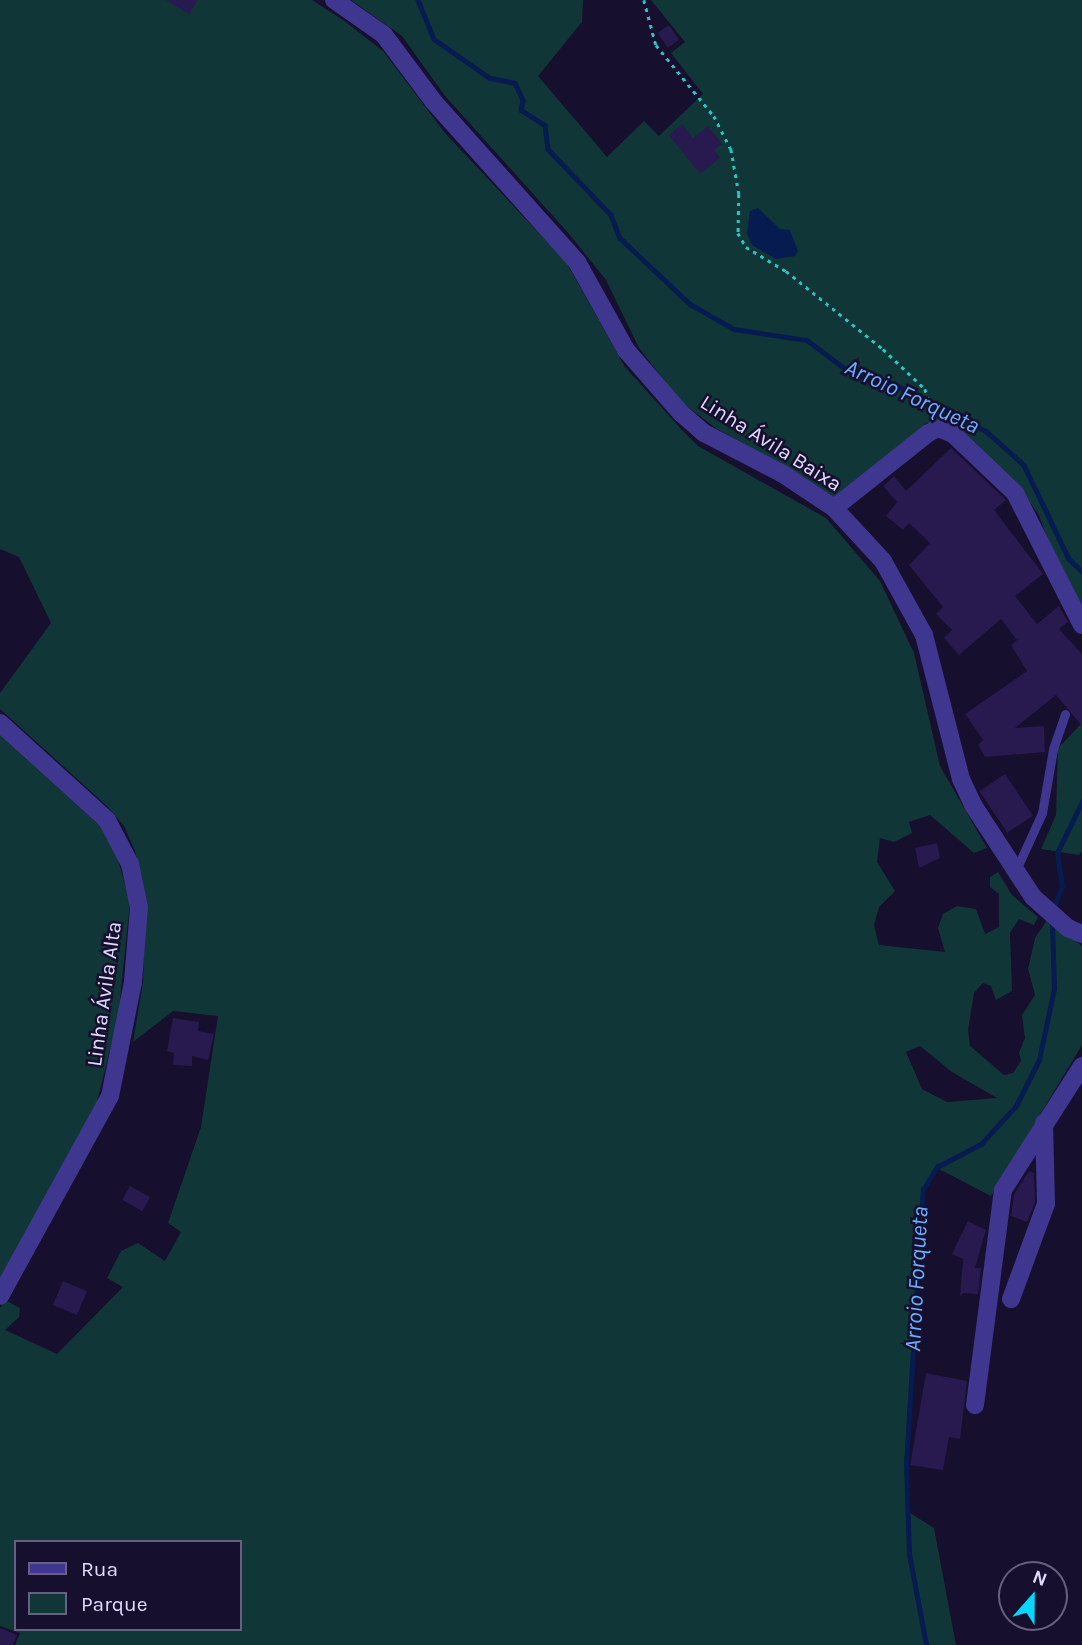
<!DOCTYPE html>
<meta charset="utf-8">
<style>
body{margin:0}
#map{position:relative;width:1082px;height:1645px;overflow:hidden;background:#160f2d;font-family:Karla,sans-serif}
div>[style]{position:absolute}
[style*='--x']{left:calc(var(--x)*1px);top:calc(var(--y)*1px);width:calc(var(--w)*1px);rotate:calc(var(--a)*1deg)}
.green>*{inset:0;background:#113637}
.water>*{inset:0;background:#061b4f}
.stream>*{height:4.5px;margin:-2.25px;padding:0 2.25px;transform-origin:2.25px;border-radius:2.25px;background:#061b4f}
.building>*{inset:0;background:#28194f;transform-origin:0 0}
.path>*{height:2.5px;margin-top:-1.25px;transform-origin:0;background:repeating-linear-gradient(90deg,#25c7c9 0 3.5px,transparent 0 8.5px)}
.service>*{height:9px;margin:-4.5px;padding:0 4.5px;transform-origin:4.5px;border-radius:4.5px;background:#3f3690}
.minor>*{height:18px;margin:-9px;padding:0 9px;transform-origin:9px;border-radius:9px;background:#3f3690}
.tertiary>*{height:18px;margin:-9px;padding:0 9px;transform-origin:9px;border-radius:9px;background:#3f3690}
span{translate:-50% -50%;white-space:nowrap;text-align:center;line-height:1.15;-webkit-text-stroke:5px #160f2d;paint-order:stroke}
.street-label{font-size:21px;color:#e1daff}
.water-label{font-size:23px;color:#68afff;font-style:italic}
.legend{position:absolute;left:14px;top:1540px;width:228px;height:91px;box-sizing:border-box;background:#160f2d;border:2px solid #676081;margin:0;padding:9px 12px;list-style:none;font-size:21px;color:#e1daff}
.legend li{display:flex;align-items:center;gap:14px;height:35px}
.legend b{width:35px;border:2px solid #676081}
.north{position:absolute;left:998px;top:1561px;width:70px;height:70px;box-sizing:border-box;background:#160f2d;border:2px solid #676081;border-radius:50%;rotate:21deg;font-size:19px;font-weight:700;line-height:28px;text-align:center;color:#e1daff}
.north::after{content:'';display:block;margin:auto;width:24px;height:32px;background:#06d5ff;clip-path:polygon(50% 0,100% 100%,50% 72%,0 100%)}
</style>
<div id="map">
<div class="green">
<i style="clip-path:polygon(evenodd,0 0,312px 0,343px 20px,383px 51px,445px 133px,566px 262px,625px 367px,682px 430px,698px 446px,826px 518px,880px 581px,914px 653px,940px 766px,987px 848px,974px 853px,930px 815px,909px 822px,912px 833px,894px 842px,880px 838px,877px 862px,895px 891px,879px 907px,874px 925px,879px 945px,945px 952px,938px 928px,943px 914px,957px 906px,976px 909px,985px 934px,999px 927px,999px 894px,990px 887px,990px 877px,998px 872px,1012px 895px,1038px 917px,1034px 925px,1019px 919px,1010px 933px,1012px 991px,996px 1000px,991px 986px,983px 983px,974px 993px,968px 1030px,970px 1046px,1004px 1075px,1013px 1073px,1021px 1061px,1019px 1053px,1025px 1038px,1022px 1015px,1035px 995px,1028px 969px,1035px 938px,1047px 920px,1082px 946px,1082px 1045px,991px 1196px,937px 1168px,923px 1190px,906px 1465px,910px 1513px,934px 1528px,956px 1645px,15px 1645px,20px 1633px,0 1626px,0 1308px,5px 1300px,20px 1308px,19px 1317px,5px 1330px,57px 1354px,123px 1287px,107px 1278px,121px 1251px,138px 1243px,165px 1261px,181px 1232px,168px 1223px,201px 1127px,218px 1016px,173px 1011px,133px 1042px,143px 982px,146px 901px,135px 851px,124px 826px,107px 806px,0 709px,0 693px,51px 623px,19px 557px,0 549px,0 0,920px 1046px,952px 1072px,997px 1098px,947px 1102px,922px 1089px,906px 1052px,920px 1046px,0 0,16px 1542px,240px 1542px,240px 1629px,16px 1629px,16px 1542px)"></i>
<i style="clip-path:polygon(351px 0,583px 0,582px 22px,538px 76px,607px 157px,644px 121px,659px 136px,703px 94px,671px 53px,685px 42px,651px 0,1082px 0,1082px 611px,1053px 555px,1039px 515px,1020px 489px,943px 425px,927px 423px,832px 499px,804px 477px,717px 429px,680px 401px,639px 348px,606px 280px,570px 235px,445px 96px,402px 36px)"></i>
<i style="clip-path:polygon(1082px 723px,1082px 851px,1079px 855px,1041px 849px,1056px 815px,1058px 748px)"></i>
<i style="clip-path:polygon(0 735px,100px 826px,117px 856px,130px 902px,118px 1018px,96px 1106px,0 1280px)"></i>
</div>
<div class="water">
<i style="clip-path:polygon(758px 208px,780px 229px,790px 230px,798px 251px,795px 256px,776px 259px,752px 245px,747px 234px,750px 211px)"></i>
</div>
<div class="stream">
<i style="--x:418;--y:0;--w:42;--a:67.7"></i>
<i style="--x:434;--y:39;--w:68;--a:34.9"></i>
<i style="--x:490;--y:78;--w:25;--a:11"></i>
<i style="--x:515;--y:83;--w:19;--a:65"></i>
<i style="--x:523;--y:100;--w:10;--a:101"></i>
<i style="--x:521;--y:110;--w:28;--a:32"></i>
<i style="--x:545;--y:125;--w:24;--a:83"></i>
<i style="--x:548;--y:149;--w:91;--a:46.3"></i>
<i style="--x:611;--y:215;--w:25;--a:69"></i>
<i style="--x:620;--y:238;--w:96;--a:43.3"></i>
<i style="--x:690;--y:304;--w:51;--a:29.6"></i>
<i style="--x:734;--y:329;--w:74;--a:8.6"></i>
<i style="--x:807;--y:340;--w:55;--a:36.9"></i>
<i style="--x:851;--y:373;--w:44;--a:14.3"></i>
<i style="--x:894;--y:384;--w:103;--a:27.1"></i>
<i style="--x:986;--y:431;--w:51;--a:41.8"></i>
<i style="--x:1024;--y:465;--w:104;--a:64.4"></i>
<i style="--x:1069;--y:559;--w:18;--a:43"></i>
<i style="--x:1054;--y:907;--w:22;--a:-69"></i>
<i style="--x:1062;--y:886;--w:33;--a:-99"></i>
<i style="--x:1057;--y:853;--w:57;--a:-63.9"></i>
<i style="--x:926;--y:1645;--w:93;--a:-100.6"></i>
<i style="--x:909;--y:1554;--w:89;--a:-91.9"></i>
<i style="--x:906;--y:1465;--w:276;--a:-86.5"></i>
<i style="--x:923;--y:1190;--w:27;--a:-59"></i>
<i style="--x:937;--y:1167;--w:50;--a:-27.6"></i>
<i style="--x:981;--y:1144;--w:52;--a:-47.4"></i>
<i style="--x:1016;--y:1106;--w:51;--a:-63.4"></i>
<i style="--x:1039;--y:1060;--w:73;--a:-78.1"></i>
<i style="--x:1054;--y:989;--w:66;--a:-91.7"></i>
</div>
<div class="building">
<i style="clip-path:polygon(166px 0,198px 0,189px 14px)"></i>
<i style="left:669px;top:25px;width:18px;height:14px;rotate:56deg"></i>
<i style="clip-path:polygon(682px 124px,693px 138px,708px 126px,722px 144px,714px 150px,720px 158px,700px 174px,669px 135px)"></i>
<i style="clip-path:polygon(951px 448px,1006px 500px,994px 510px,1043px 574px,1015px 596px,1037px 624px,1059px 606px,1068px 622px,1059px 629px,1082px 654px,1082px 726px,1056px 695px,1015px 728px,1044px 726px,1045px 752px,985px 757px,978px 745px,983px 740px,965px 714px,1027px 671px,1011px 645px,1017px 640px,1001px 619px,959px 655px,944px 638px,952px 630px,936px 614px,943px 607px,909px 565px,930px 543px,909px 523px,903px 530px,886px 516px,897px 502px,883px 486px,894px 476px,906px 491px)"></i>
<i style="left:1005px;top:774px;width:50px;height:31px;rotate:56deg"></i>
<i style="clip-path:polygon(937px 843px,940px 858px,919px 868px,915px 848px)"></i>
<i style="clip-path:polygon(173px 1018px,199px 1022px,198px 1031px,214px 1034px,208px 1060px,192px 1056px,192px 1066px,173px 1065px,174px 1053px,167px 1051px)"></i>
<i style="clip-path:polygon(1029px 1171px,1034px 1173px,1035px 1202px,1027px 1222px,1011px 1216px,1014px 1194px)"></i>
<i style="left:130px;top:1186px;width:23px;height:16px;rotate:29deg"></i>
<i style="clip-path:polygon(968px 1221px,986px 1230px,975px 1268px,981px 1268px,978px 1294px,963px 1293px,960px 1297px,963px 1259px,952px 1254px)"></i>
<i style="left:63px;top:1281px;width:26px;height:26px;rotate:23deg"></i>
<i style="clip-path:polygon(926px 1373px,967px 1381px,960px 1439px,949px 1437px,943px 1470px,910px 1465px)"></i>
<i style="clip-path:polygon(0 1628px,17px 1635px,13px 1645px,0 1645px)"></i>
</div>
<div class="path">
<i style="--x:644;--y:0;--w:47;--a:75.1"></i>
<i style="--x:656;--y:45;--w:92;--a:50.8"></i>
<i style="--x:714;--y:116;--w:37;--a:63"></i>
<i style="--x:731;--y:149;--w:46;--a:79.9"></i>
<i style="--x:739;--y:194;--w:39;--a:91"></i>
<i style="--x:738;--y:233;--w:16;--a:60"></i>
<i style="--x:746;--y:247;--w:47;--a:31"></i>
<i style="--x:786;--y:271;--w:124;--a:38.8"></i>
<i style="--x:883;--y:349;--w:58;--a:43.6"></i>
<i style="--x:925;--y:389;--w:26;--a:72"></i>
</div>
<div class="service">
<i style="--x:1016;--y:870;--w:63;--a:-65.5"></i>
<i style="--x:1042;--y:813;--w:65;--a:-80.2"></i>
<i style="--x:1053;--y:749;--w:37;--a:-71"></i>
</div>
<div class="minor">
<i style="--x:834;--y:508;--w:119;--a:-38.5"></i>
<i style="--x:927;--y:434;--w:13;--a:-29"></i>
<i style="--x:938;--y:428;--w:16;--a:22"></i>
<i style="--x:953;--y:434;--w:86;--a:43.6"></i>
<i style="--x:1015;--y:493;--w:148;--a:63.1"></i>
<i style="--x:0;--y:723;--w:144;--a:42.2"></i>
<i style="--x:107;--y:820;--w:50;--a:62.4"></i>
<i style="--x:130;--y:864;--w:44;--a:78.2"></i>
<i style="--x:139;--y:907;--w:75;--a:94.6"></i>
<i style="--x:133;--y:982;--w:116;--a:101.4"></i>
<i style="--x:110;--y:1096;--w:228;--a:118.8"></i>
<i style="--x:1011;--y:1299;--w:101;--a:-69.8"></i>
<i style="--x:1046;--y:1204;--w:81;--a:-91.4"></i>
<i style="--x:975;--y:1405;--w:217;--a:-82.6"></i>
<i style="--x:1003;--y:1190;--w:147;--a:-57.5"></i>
</div>
<div class="tertiary">
<i style="--x:334;--y:0;--w:61;--a:35"></i>
<i style="--x:384;--y:35;--w:84;--a:53.3"></i>
<i style="--x:434;--y:102;--w:215;--a:48.2"></i>
<i style="--x:577;--y:262;--w:101;--a:60.9"></i>
<i style="--x:626;--y:350;--w:84;--a:48.9"></i>
<i style="--x:681;--y:413;--w:30;--a:41"></i>
<i style="--x:704;--y:433;--w:89;--a:27.4"></i>
<i style="--x:783;--y:474;--w:61;--a:33.7"></i>
<i style="--x:834;--y:508;--w:72;--a:47.2"></i>
<i style="--x:883;--y:561;--w:85;--a:61"></i>
<i style="--x:924;--y:635;--w:149;--a:75.6"></i>
<i style="--x:961;--y:779;--w:29;--a:65"></i>
<i style="--x:973;--y:805;--w:110;--a:56.9"></i>
<i style="--x:1033;--y:897;--w:47;--a:41.5"></i>
<i style="--x:1068;--y:928;--w:15;--a:23"></i>
</div>
<div class="street-label">
<span style="left:771px;top:443px;rotate:32deg">Linha Ávila Baixa</span>
<span style="left:104px;top:994px;rotate:-82deg">Linha Ávila Alta</span>
</div>
<div class="water-label">
<span style="left:912px;top:397px;rotate:25deg">Arroio Forqueta</span>
<span style="left:917px;top:1279px;rotate:-87deg">Arroio Forqueta</span>
</div>
<ul class="legend">
<li><b style="height:9px;background:#3f3690"></b>Rua</li>
<li><b style="height:19px;background:#113637"></b>Parque</li>
</ul>
<div class="north">N</div>
</div>
